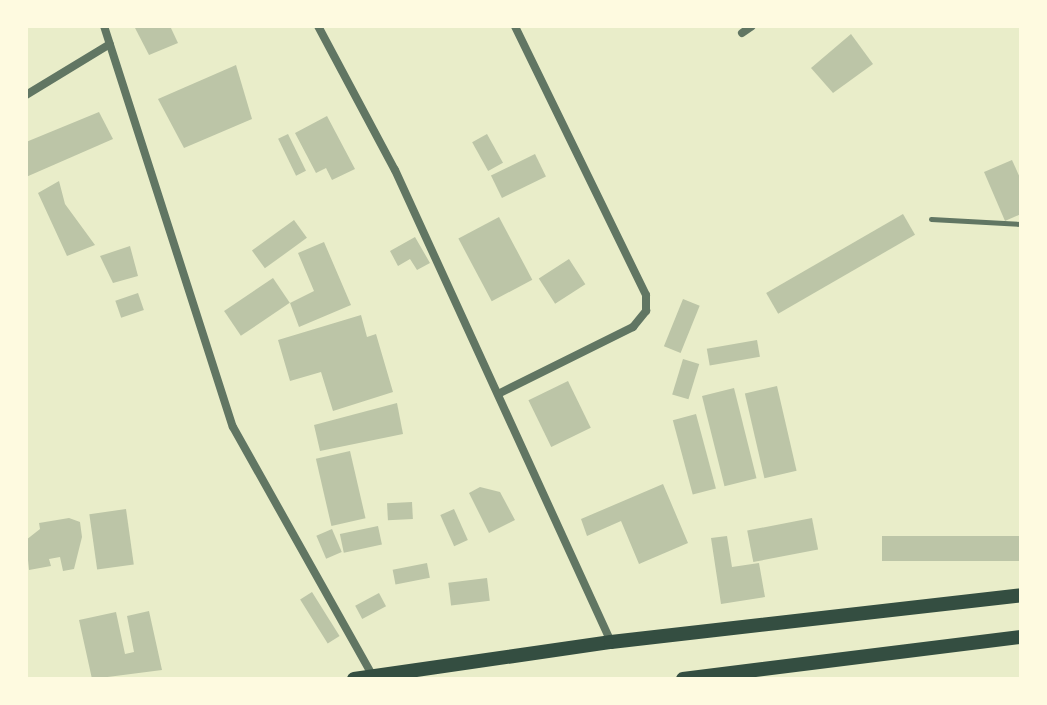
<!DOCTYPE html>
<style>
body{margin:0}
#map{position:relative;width:1047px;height:705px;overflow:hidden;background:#e9edc9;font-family:Manrope,sans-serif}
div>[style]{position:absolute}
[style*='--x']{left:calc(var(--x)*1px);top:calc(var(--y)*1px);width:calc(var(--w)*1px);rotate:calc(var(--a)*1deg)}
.building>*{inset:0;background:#bcc5a7;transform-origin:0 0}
.service>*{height:5px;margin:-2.5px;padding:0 2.5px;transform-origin:2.5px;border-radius:2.5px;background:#617663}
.minor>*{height:8px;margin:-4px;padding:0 4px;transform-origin:4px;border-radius:4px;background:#617663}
.primary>*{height:14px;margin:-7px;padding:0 7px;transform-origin:7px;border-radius:7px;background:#344e41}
span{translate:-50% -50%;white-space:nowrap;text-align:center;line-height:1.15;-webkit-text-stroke:7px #fefae0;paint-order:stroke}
.frame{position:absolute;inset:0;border:28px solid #fefae0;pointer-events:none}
</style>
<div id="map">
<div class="building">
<i style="clip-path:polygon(134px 26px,170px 26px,178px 43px,149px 55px)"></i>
<i style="clip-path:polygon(851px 34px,873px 64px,833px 93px,811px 68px)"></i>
<i style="clip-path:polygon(236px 65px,252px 119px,184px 148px,158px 99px)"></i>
<i style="clip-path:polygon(99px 112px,113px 139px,26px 177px,26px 142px)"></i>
<i style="clip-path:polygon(327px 116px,355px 169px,332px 180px,326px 168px,316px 173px,295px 133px)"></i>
<i style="left:288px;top:134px;width:41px;height:11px;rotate:64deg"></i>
<i style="left:487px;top:134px;width:33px;height:17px;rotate:61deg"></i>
<i style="left:535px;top:154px;width:25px;height:49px;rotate:64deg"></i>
<i style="clip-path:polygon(1012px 160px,1021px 180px,1021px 214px,1005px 221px,984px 172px)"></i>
<i style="clip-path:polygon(59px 181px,65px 204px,95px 245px,67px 256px,38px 193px)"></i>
<i style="left:903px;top:214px;width:24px;height:158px;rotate:60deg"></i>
<i style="left:499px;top:217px;width:71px;height:46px;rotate:62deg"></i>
<i style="left:294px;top:220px;width:22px;height:52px;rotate:54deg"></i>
<i style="clip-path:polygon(415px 237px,430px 263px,417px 270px,410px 259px,398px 266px,390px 251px)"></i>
<i style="clip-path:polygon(324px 242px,351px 305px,299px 327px,290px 303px,314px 291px,298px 253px)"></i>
<i style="clip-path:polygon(130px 246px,138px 276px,113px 283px,100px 256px)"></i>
<i style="left:569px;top:259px;width:30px;height:36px;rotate:57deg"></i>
<i style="left:273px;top:278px;width:30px;height:59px;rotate:56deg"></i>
<i style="left:138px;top:293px;width:18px;height:24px;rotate:71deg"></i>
<i style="left:683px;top:299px;width:18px;height:51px;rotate:22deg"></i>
<i style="clip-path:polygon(361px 315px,367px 337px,376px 334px,393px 392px,333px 411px,321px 372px,290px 381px,278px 340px)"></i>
<i style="left:757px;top:340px;width:17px;height:51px;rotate:80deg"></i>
<i style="left:683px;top:359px;width:17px;height:37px;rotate:17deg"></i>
<i style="left:568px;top:381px;width:52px;height:44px;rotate:64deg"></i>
<i style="left:777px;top:386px;width:87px;height:33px;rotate:77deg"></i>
<i style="left:734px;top:388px;width:93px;height:33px;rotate:76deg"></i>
<i style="clip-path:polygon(397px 403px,403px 434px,320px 451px,314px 425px)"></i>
<i style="left:696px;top:414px;width:77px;height:24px;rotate:75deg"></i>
<i style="left:350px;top:451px;width:69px;height:35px;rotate:77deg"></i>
<i style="clip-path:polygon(663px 484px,688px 543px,639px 564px,621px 521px,587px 536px,581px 519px)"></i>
<i style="clip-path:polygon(480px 487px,500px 492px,515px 520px,489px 533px,469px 493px)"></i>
<i style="left:412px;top:502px;width:17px;height:25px;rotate:87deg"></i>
<i style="left:126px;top:509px;width:56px;height:37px;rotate:82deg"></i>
<i style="left:454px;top:509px;width:34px;height:15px;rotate:66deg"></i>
<i style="clip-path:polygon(69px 518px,80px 522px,82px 537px,74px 569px,63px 571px,60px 557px,49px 559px,51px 566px,29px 570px,26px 540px,40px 529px,39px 523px)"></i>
<i style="left:812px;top:518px;width:32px;height:66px;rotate:79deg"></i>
<i style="left:378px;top:526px;width:19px;height:39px;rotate:78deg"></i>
<i style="left:332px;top:529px;width:25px;height:17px;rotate:67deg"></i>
<i style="clip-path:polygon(727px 536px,732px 567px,759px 563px,765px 597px,721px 604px,711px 538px)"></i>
<i style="left:1021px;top:536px;width:25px;height:139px;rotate:90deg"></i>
<i style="left:427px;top:563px;width:15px;height:35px;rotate:79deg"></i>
<i style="left:487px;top:578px;width:23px;height:39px;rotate:83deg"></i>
<i style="left:312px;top:592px;width:52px;height:14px;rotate:58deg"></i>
<i style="left:379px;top:593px;width:15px;height:27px;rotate:62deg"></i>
<i style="clip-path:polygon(149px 611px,162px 670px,92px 679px,79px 620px,116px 612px,125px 654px,134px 652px,127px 616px)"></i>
</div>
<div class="service">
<i style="--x:931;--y:219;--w:90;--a:3.2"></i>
</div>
<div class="minor">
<i style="--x:104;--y:26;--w:421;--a:72.2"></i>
<i style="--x:233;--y:427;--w:286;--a:60.7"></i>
<i style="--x:318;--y:26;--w:163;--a:61.9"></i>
<i style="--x:395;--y:170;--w:519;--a:65.41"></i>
<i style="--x:742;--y:33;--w:12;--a:-35"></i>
<i style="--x:26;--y:95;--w:98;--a:-31.3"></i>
<i style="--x:498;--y:394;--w:151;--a:-26.4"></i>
<i style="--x:633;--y:327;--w:21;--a:-51"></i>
<i style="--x:646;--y:311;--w:16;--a:-90"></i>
<i style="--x:646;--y:295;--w:299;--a:-116"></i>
</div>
<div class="primary">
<i style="--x:354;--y:679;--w:260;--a:-8.2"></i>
<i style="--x:611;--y:642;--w:413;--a:-6.5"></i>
<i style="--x:683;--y:679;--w:341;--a:-7.1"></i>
</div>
<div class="frame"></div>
</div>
